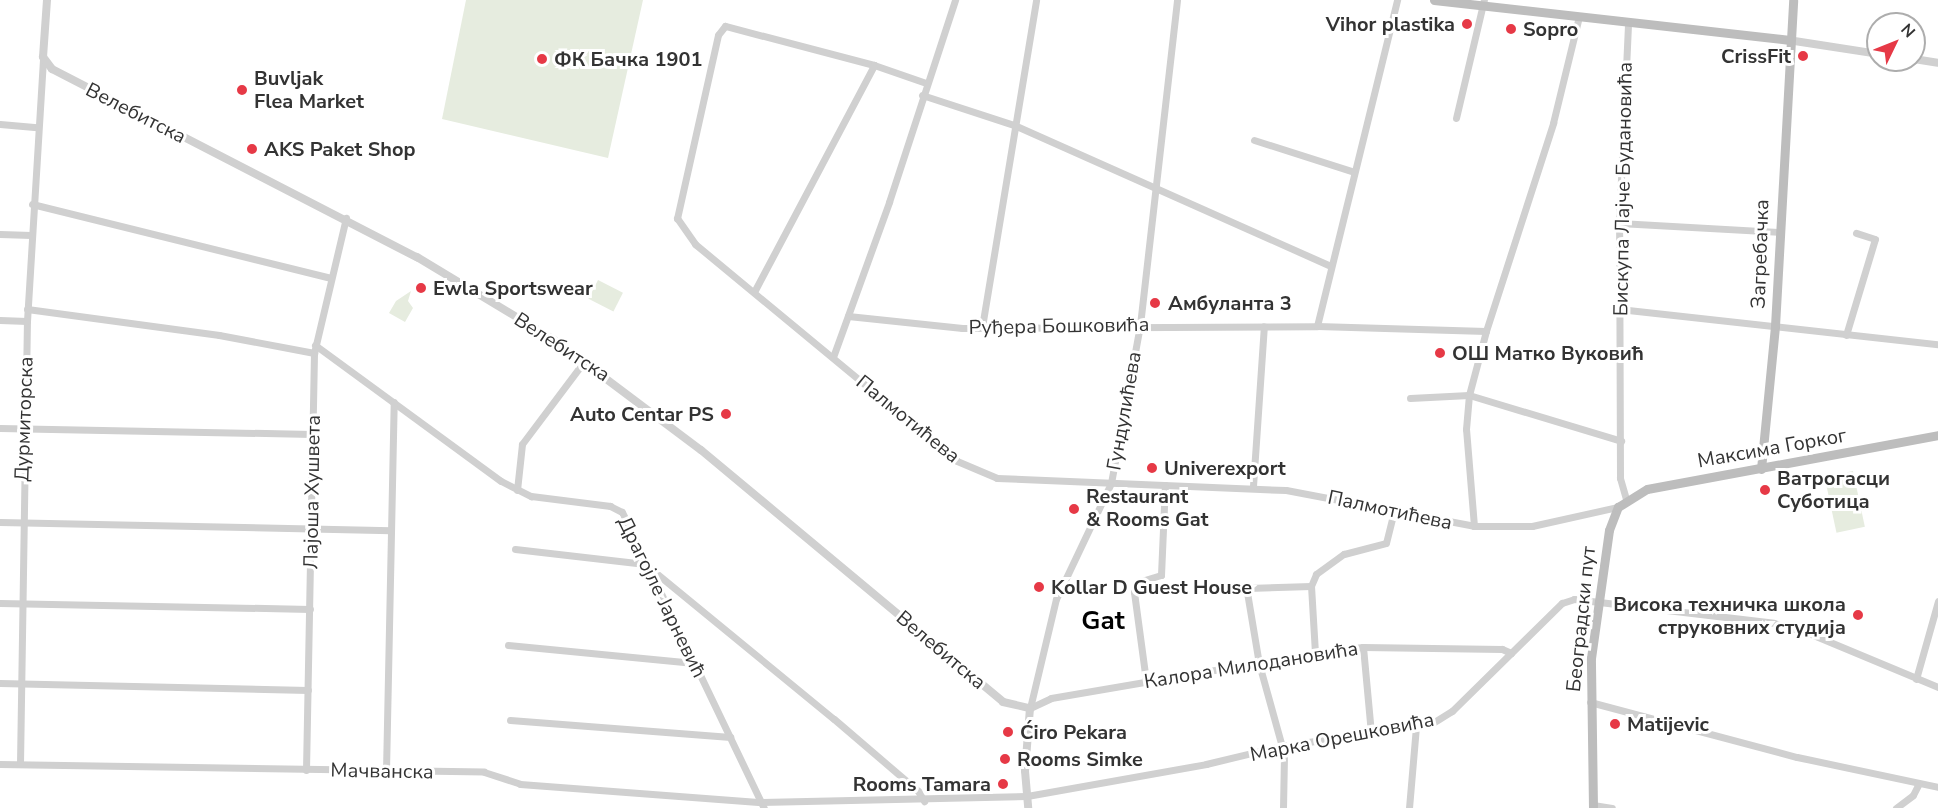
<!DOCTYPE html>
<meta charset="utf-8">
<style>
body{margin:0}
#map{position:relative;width:1938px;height:808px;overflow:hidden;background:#fff;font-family:"Nunito Sans",sans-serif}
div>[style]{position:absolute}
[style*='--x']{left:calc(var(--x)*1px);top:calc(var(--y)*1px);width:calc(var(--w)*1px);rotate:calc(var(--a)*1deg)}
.green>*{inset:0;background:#e6ecdf;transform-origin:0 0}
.minor>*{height:7px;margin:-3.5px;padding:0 3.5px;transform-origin:3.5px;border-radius:3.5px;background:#d0d0d0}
.tertiary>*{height:8px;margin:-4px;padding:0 4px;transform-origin:4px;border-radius:4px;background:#d0d0d0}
.secondary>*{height:9px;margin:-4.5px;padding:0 4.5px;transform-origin:4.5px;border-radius:4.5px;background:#bdbdbd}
.dots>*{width:16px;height:16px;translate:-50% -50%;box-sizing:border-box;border:3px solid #fff;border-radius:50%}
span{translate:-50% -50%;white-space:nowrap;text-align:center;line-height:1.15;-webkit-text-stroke:6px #fff;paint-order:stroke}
.poi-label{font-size:20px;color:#333;font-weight:700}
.right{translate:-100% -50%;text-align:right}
.left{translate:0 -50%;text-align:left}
.street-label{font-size:20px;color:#333}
.district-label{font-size:26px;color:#000;font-weight:700}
.north{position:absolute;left:1866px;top:12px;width:60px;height:60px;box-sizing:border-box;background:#fff;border:2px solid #adadad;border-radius:50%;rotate:47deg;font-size:16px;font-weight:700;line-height:24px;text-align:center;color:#333}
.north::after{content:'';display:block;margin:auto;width:21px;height:27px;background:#e63946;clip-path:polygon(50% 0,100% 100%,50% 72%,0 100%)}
</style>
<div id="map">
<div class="green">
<i style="clip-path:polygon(466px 0,643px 0,608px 158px,442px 119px)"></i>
<i style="left:598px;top:280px;width:28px;height:21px;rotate:27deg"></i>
<i style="clip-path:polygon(411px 291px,408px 301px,413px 308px,405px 322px,389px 313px,396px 301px)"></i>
<i style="left:1853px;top:471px;width:57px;height:29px;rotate:78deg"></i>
</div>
<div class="minor">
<i style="--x:926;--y:83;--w:55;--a:-160.9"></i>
<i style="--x:874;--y:65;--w:154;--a:-165.3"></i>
<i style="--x:725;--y:26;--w:11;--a:128"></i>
<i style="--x:718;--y:35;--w:188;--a:102.6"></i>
<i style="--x:677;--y:218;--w:32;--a:55"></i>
<i style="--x:695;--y:244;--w:340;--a:39.6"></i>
<i style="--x:957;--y:461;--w:43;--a:23"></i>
<i style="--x:997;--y:478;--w:289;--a:2.4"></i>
<i style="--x:1286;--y:490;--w:191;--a:10.8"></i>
<i style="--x:1474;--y:526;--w:58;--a:0"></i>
<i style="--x:1532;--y:526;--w:88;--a:-12.5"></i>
<i style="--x:922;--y:95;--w:97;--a:18.1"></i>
<i style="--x:1014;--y:125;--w:346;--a:24"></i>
<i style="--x:1456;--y:118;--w:121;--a:-76.7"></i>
<i style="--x:0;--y:124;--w:37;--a:5"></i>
<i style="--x:1254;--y:140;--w:105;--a:17.7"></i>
<i style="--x:32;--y:204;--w:308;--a:13.9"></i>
<i style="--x:1619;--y:223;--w:159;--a:3.2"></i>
<i style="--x:0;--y:234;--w:31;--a:2"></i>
<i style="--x:754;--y:292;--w:257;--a:-62.1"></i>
<i style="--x:27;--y:309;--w:194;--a:7.7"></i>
<i style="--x:219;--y:335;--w:97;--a:10.7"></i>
<i style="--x:1619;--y:309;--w:321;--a:6.3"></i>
<i style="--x:848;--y:316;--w:115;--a:6"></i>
<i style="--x:962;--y:328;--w:355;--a:-0.3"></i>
<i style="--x:1317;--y:326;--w:169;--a:1.7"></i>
<i style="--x:0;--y:320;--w:27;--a:2"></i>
<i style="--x:1317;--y:326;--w:336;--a:-76.2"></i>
<i style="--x:982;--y:327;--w:331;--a:-80.6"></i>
<i style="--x:1846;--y:335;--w:100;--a:-73.2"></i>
<i style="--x:1875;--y:239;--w:20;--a:-162"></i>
<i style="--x:315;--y:345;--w:230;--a:36.2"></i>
<i style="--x:501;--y:481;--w:34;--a:27"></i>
<i style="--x:531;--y:496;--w:80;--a:7.2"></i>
<i style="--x:610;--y:506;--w:13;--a:27"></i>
<i style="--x:622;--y:512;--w:328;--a:64.4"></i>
<i style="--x:833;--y:357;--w:165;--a:-70.1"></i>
<i style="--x:889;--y:202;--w:213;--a:-71.9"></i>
<i style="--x:1410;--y:398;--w:59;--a:-2.9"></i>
<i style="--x:1469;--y:395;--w:159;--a:16.8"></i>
<i style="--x:0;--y:428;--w:312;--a:1.1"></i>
<i style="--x:1253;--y:486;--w:160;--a:-86.1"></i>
<i style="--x:517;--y:490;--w:46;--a:-83.8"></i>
<i style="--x:522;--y:444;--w:105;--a:-53.1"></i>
<i style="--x:1626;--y:499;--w:22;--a:-106"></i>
<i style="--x:1620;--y:478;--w:255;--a:-90.2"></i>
<i style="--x:1619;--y:223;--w:201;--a:-87.4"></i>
<i style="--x:0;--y:522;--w:391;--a:1.2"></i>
<i style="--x:1474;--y:526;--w:97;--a:-94.7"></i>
<i style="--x:1466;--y:429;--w:34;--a:-85"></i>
<i style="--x:1469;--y:395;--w:66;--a:-75.1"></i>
<i style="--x:1486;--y:331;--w:219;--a:-72.1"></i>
<i style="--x:1553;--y:123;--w:110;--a:-76.3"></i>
<i style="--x:515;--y:549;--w:131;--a:6.6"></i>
<i style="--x:645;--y:564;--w:244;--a:39.4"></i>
<i style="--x:834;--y:719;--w:111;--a:40.6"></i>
<i style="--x:918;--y:791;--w:12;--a:59"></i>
<i style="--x:0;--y:603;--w:310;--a:1.1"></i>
<i style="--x:508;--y:645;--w:187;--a:5.5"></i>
<i style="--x:1363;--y:647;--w:87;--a:84.7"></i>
<i style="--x:1315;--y:653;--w:67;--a:-93.4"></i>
<i style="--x:1311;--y:586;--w:13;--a:-67"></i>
<i style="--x:1316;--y:574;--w:34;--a:-36"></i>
<i style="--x:1344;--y:554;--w:43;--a:-14.7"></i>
<i style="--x:1386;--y:543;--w:33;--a:-76"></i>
<i style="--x:1916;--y:679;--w:81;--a:-74.2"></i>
<i style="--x:1146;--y:681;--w:90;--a:-97.7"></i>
<i style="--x:1134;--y:592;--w:11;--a:-68"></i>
<i style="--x:1138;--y:582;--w:24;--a:-17"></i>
<i style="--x:1161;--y:575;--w:90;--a:-87.5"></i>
<i style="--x:0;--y:683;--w:308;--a:1.3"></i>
<i style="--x:1590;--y:702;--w:214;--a:14.9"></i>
<i style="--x:1797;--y:757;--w:144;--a:12"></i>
<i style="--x:1030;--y:708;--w:112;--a:-76.6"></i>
<i style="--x:1056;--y:599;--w:128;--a:-64.6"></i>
<i style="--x:1111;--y:483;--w:161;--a:-79.6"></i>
<i style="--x:1140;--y:325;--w:327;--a:-83.5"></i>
<i style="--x:1030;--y:708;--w:23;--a:-25"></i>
<i style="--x:1051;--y:698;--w:268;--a:-9.7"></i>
<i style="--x:1315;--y:653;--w:48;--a:-7.1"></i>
<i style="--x:1363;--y:647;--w:139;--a:0.8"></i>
<i style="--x:1502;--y:649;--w:10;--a:24"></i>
<i style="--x:510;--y:720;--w:221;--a:4.4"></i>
<i style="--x:0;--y:764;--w:484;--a:0.9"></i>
<i style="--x:484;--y:772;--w:38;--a:18"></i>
<i style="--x:520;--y:784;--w:242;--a:4.3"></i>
<i style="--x:761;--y:802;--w:266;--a:-1.3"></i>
<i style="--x:1027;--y:796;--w:182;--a:-10.1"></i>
<i style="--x:1206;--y:764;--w:77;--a:-13.5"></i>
<i style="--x:1281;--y:746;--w:152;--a:-8.3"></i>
<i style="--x:1431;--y:724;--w:25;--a:-32"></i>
<i style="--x:1452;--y:711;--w:154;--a:-44.5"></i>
<i style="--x:1562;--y:603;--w:13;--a:-18"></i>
<i style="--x:1574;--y:599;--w:201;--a:6.8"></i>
<i style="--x:1774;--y:623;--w:33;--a:16"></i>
<i style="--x:1806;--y:632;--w:143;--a:22.6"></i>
<i style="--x:20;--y:764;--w:443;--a:-89.1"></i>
<i style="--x:27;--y:321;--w:264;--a:-86.5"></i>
<i style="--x:306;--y:770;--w:417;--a:-88.9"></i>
<i style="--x:314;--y:353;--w:139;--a:-76.7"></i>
<i style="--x:386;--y:771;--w:369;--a:-88.8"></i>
<i style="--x:1593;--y:805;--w:19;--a:9"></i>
<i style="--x:1283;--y:808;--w:54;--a:-88.9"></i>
<i style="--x:1284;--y:754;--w:93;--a:-105.5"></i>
<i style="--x:1259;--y:664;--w:73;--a:-99.5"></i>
<i style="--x:1247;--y:592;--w:4;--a:-76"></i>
<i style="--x:1248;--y:588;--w:63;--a:-1.8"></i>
<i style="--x:1409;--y:808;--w:81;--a:-85.1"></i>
<i style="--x:1896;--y:808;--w:21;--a:-37"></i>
<i style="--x:1913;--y:795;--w:13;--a:-63"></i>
</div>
<div class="tertiary">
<i style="--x:47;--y:0;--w:57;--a:94"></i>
<i style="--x:43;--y:57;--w:15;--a:53"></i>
<i style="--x:52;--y:69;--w:411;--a:27.3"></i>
<i style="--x:417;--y:257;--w:159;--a:31.1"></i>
<i style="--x:553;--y:339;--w:185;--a:36.9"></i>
<i style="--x:701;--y:450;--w:393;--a:39.8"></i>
<i style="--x:1003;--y:702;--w:28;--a:13"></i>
<i style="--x:1030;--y:708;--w:63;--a:94.5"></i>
<i style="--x:1025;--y:771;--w:37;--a:85"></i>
<i style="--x:1788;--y:40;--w:91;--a:8.8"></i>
<i style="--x:1914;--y:59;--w:24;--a:9"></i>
</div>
<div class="secondary">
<i style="--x:1434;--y:0;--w:356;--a:6.4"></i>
<i style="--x:1761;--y:469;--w:144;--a:-84.4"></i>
<i style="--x:1775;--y:326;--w:326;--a:-86.8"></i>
<i style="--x:1593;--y:808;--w:150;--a:-90.8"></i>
<i style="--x:1591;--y:658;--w:129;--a:-82"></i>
<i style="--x:1609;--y:530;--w:25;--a:-69"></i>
<i style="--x:1618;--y:507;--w:34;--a:-32"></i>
<i style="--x:1647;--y:489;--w:296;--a:-10.5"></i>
</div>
<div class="dots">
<i style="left:1467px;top:24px;background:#e63946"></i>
<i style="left:1511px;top:29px;background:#e63946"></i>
<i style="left:1803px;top:56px;background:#e63946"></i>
<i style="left:542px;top:59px;background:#e63946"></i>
<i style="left:242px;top:90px;background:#e63946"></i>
<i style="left:252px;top:149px;background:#e63946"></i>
<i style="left:421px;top:288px;background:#e63946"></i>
<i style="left:1155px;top:303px;background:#e63946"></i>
<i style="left:1440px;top:353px;background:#e63946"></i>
<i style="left:726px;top:414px;background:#e63946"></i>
<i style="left:1152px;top:468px;background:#e63946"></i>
<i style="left:1765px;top:490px;background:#e63946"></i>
<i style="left:1074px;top:509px;background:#e63946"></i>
<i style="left:1039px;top:587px;background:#e63946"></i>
<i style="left:1858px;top:615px;background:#e63946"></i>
<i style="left:1615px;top:724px;background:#e63946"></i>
<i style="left:1008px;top:732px;background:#e63946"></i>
<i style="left:1005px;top:759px;background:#e63946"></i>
<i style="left:1003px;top:784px;background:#e63946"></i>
</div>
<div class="poi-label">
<span class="right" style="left:1455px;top:24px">Vihor plastika</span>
<span class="left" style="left:1523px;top:29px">Sopro</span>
<span class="right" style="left:1791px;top:56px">CrissFit</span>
<span class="left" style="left:554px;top:59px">ФК Бачка 1901</span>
<span class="left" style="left:254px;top:90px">Buvljak<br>Flea Market</span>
<span class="left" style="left:264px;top:149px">AKS Paket Shop</span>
<span class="left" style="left:433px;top:288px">Ewla Sportswear</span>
<span class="left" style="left:1168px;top:303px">Амбуланта 3</span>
<span class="left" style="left:1452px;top:353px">ОШ Матко Вуковић</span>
<span class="right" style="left:714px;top:414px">Auto Centar PS</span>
<span class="left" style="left:1164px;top:468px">Univerexport</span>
<span class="left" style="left:1777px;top:490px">Ватрогасци<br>Суботица</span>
<span class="left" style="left:1086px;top:508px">Restaurant<br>&amp; Rooms Gat</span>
<span class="left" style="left:1051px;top:587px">Kollar D Guest House</span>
<span class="right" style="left:1846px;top:616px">Висока техничка школа<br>струковних студија</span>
<span class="left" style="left:1627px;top:724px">Matijevic</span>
<span class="left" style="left:1020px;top:732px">Ćiro Pekara</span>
<span class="left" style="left:1017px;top:759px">Rooms Simke</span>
<span class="right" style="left:991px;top:784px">Rooms Tamara</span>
</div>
<div class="street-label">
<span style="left:136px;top:113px;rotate:27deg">Велебитска</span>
<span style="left:1623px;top:189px;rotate:-89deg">Бискупа Лајче Будановића</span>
<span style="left:1760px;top:254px;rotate:-88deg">Загребачка</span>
<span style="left:1059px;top:326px;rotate:-1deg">Руђера Бошковића</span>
<span style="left:562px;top:347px;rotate:33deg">Велебитска</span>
<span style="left:1124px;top:411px;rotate:-80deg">Гундулићева</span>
<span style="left:24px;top:419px;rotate:-88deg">Дурмиторска</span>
<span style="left:908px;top:419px;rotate:39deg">Палмотићева</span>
<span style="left:1772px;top:448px;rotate:-10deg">Максима Горког</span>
<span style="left:312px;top:492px;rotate:-89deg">Лајоша Хушвета</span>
<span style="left:1390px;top:510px;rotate:12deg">Палмотићева</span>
<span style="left:662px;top:597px;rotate:64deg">Драгојле Јарневић</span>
<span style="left:1581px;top:619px;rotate:-84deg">Београдски пут</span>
<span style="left:941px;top:650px;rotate:40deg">Велебитска</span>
<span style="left:1251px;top:665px;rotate:-9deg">Калора Милодановића</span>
<span style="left:1342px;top:737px;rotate:-11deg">Марка Орешковића</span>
<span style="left:382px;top:771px;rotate:1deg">Мачванска</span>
</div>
<div class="district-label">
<span style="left:1103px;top:621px">Gat</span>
</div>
<div class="north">N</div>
</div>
